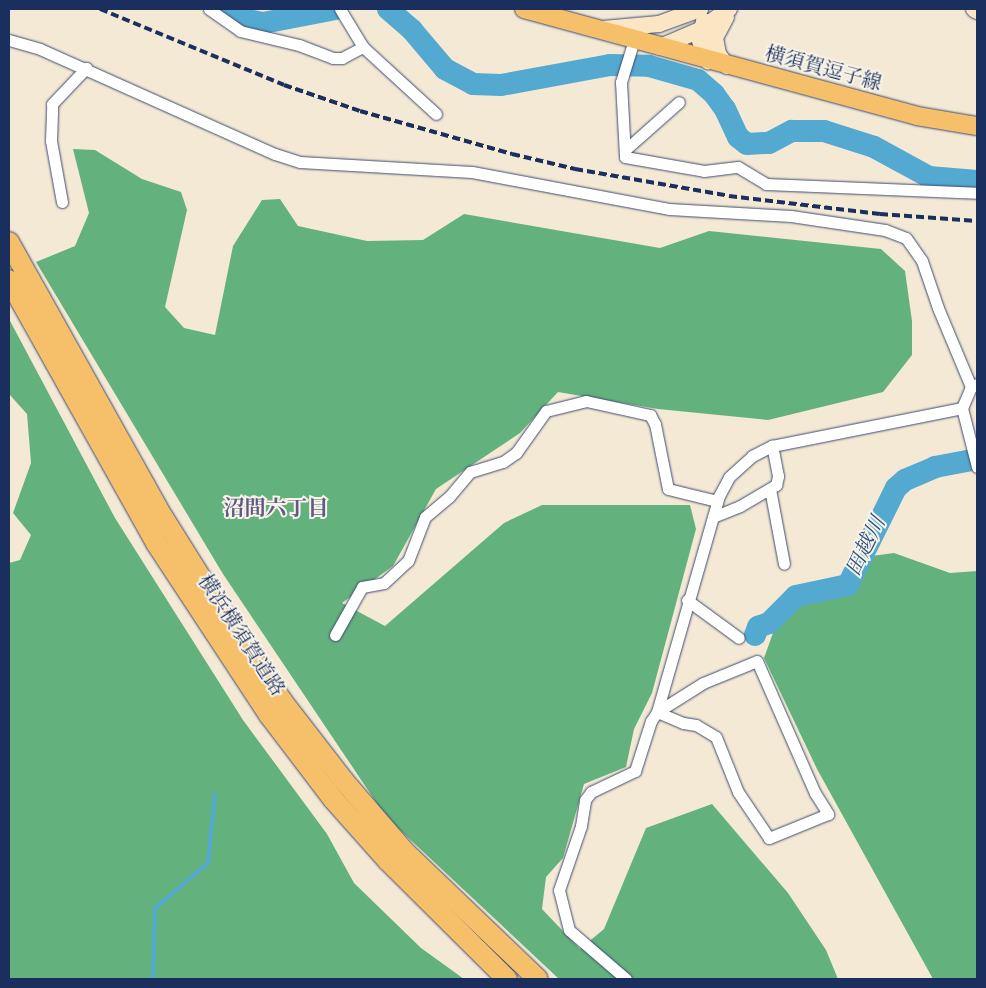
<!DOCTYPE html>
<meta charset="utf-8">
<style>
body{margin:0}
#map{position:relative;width:986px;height:988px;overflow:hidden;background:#f4e9d5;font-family:"Old Standard TT","Noto Serif JP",serif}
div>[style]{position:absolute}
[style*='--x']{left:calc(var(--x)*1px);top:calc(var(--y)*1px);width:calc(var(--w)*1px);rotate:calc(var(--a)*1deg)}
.forest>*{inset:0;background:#63b27d}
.stream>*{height:4px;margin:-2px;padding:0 2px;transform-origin:2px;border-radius:2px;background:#54a9d0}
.river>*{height:22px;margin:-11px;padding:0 11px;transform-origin:11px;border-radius:11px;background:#54a9d0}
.roads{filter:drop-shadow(0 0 1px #3c4b70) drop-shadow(0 0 1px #3c4b70)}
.street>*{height:11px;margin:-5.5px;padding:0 5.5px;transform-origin:5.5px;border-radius:5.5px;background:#fff}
.secondary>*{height:16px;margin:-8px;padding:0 8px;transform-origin:8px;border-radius:8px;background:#fbe6c4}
.primary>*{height:18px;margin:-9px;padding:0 9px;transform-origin:9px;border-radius:9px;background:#f6c06b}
.highway>*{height:20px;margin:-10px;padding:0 10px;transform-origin:10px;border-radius:10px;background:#f6c06b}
.rail>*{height:4px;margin-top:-2px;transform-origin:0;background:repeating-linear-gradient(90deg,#1b2f5e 0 8px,transparent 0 12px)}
span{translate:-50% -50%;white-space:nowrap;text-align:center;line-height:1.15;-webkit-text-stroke:4px #f7f3e8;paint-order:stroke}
.street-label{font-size:20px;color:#1b2f5e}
.neighbourhood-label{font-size:21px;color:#615985;font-weight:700}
.water-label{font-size:21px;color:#2c5480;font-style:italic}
.frame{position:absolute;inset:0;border:10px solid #1b2f5e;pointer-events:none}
</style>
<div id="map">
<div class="forest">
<i style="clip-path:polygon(73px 149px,95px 150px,142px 179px,181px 192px,187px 210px,165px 307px,184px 328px,215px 335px,233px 246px,262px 200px,280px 199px,298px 226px,367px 241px,423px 240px,464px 214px,660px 248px,709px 231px,881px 249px,905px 271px,912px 321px,912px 355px,883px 392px,768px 420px,658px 409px,558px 392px,520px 433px,436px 489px,393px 566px,342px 603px,385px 626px,504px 523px,542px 505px,690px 505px,696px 529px,652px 693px,634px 729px,626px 767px,584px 784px,563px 858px,546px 877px,542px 909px,580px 949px,604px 929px,646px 828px,712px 804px,788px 893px,826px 950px,838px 979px,559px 979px,386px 817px,223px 574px,36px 262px,75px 246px,89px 213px)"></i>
<i style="clip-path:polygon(9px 319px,115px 518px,243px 720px,327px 834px,354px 883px,421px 948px,464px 979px,9px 979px,9px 563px,20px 560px,31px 535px,13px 513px,31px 463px,27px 414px,9px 394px)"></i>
<i style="clip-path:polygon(894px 553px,950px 573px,977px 571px,977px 979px,933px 979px,817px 769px,764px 658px,783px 605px,839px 585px,864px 557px)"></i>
</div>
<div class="stream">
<i style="--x:153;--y:979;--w:71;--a:-88.4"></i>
<i style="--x:155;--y:908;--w:70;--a:-40.3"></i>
<i style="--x:208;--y:863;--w:69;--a:-84.2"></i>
</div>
<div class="river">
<i style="--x:225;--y:9;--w:12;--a:42"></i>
<i style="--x:234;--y:17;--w:30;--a:12"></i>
<i style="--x:263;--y:23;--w:74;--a:-10.9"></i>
<i style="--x:388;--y:9;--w:32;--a:41"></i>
<i style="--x:412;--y:30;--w:51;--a:49.8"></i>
<i style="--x:445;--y:69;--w:32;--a:28"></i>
<i style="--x:473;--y:84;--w:28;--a:2"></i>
<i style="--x:501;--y:85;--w:111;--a:-10.4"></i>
<i style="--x:610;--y:65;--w:39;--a:1"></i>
<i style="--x:649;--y:66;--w:51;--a:15.9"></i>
<i style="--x:698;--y:80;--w:21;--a:41"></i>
<i style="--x:714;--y:94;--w:19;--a:54"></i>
<i style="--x:725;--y:109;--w:31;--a:65"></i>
<i style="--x:738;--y:137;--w:11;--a:38"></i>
<i style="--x:747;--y:144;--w:22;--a:-3"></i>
<i style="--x:769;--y:143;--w:26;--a:-28"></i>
<i style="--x:792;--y:131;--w:32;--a:0"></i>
<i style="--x:824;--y:131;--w:52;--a:17.7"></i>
<i style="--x:874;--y:147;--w:63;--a:28.6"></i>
<i style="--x:929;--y:177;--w:48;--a:4.8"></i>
<i style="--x:755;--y:635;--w:9;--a:-69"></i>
<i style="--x:758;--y:627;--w:12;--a:-20"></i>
<i style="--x:769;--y:623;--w:38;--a:-45"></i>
<i style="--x:796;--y:596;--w:53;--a:-11.9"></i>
<i style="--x:848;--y:585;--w:108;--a:-63.7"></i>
<i style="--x:896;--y:488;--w:12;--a:-42"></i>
<i style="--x:905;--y:480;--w:33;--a:-23"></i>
<i style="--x:935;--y:467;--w:43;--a:-10.8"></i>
</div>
<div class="roads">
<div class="street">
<i style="--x:209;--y:9;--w:38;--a:35"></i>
<i style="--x:240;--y:31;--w:61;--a:13.3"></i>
<i style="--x:299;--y:45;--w:36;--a:21"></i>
<i style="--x:333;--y:58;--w:9;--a:0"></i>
<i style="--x:342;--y:58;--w:24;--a:-28"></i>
<i style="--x:340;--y:9;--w:44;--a:58.8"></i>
<i style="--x:363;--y:47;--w:99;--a:42.5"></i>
<i style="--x:9;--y:40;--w:32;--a:16"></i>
<i style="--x:40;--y:49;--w:257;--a:24.1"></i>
<i style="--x:275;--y:154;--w:26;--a:18"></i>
<i style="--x:300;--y:162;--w:172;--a:3.3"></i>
<i style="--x:472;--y:172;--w:200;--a:10.6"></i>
<i style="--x:669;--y:209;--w:122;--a:3.3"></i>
<i style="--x:791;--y:216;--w:95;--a:8.5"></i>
<i style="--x:885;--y:230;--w:22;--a:21"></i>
<i style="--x:906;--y:238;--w:28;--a:55"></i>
<i style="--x:922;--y:261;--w:50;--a:71.2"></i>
<i style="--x:938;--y:308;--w:86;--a:67.3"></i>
<i style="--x:634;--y:40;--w:44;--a:107.2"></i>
<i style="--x:621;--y:82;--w:75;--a:86.9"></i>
<i style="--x:625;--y:157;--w:80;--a:10"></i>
<i style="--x:704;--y:171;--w:34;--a:-7"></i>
<i style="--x:738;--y:167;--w:33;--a:31"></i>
<i style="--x:766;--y:184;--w:211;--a:2.4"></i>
<i style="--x:625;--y:150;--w:72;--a:-41.6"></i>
<i style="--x:62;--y:202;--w:62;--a:-100.2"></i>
<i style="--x:51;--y:141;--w:37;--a:-88"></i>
<i style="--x:52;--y:104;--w:50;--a:-46.6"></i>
<i style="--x:962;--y:408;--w:61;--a:75.7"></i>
<i style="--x:770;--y:489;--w:76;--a:79.4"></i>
<i style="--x:713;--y:517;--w:29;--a:-22"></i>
<i style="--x:740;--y:506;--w:42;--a:-30.3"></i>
<i style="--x:776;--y:485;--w:9;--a:-77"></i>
<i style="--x:778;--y:476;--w:31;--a:-101"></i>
<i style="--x:687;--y:600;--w:64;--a:36.2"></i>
<i style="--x:335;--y:635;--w:55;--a:-60.6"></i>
<i style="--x:362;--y:587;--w:22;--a:-10"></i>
<i style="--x:384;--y:583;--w:33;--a:-43"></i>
<i style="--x:408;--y:561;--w:47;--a:-68.9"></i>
<i style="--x:425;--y:517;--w:31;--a:-40"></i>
<i style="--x:449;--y:497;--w:33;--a:-50"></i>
<i style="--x:470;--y:472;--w:34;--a:-17"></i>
<i style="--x:503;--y:462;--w:16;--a:-35"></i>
<i style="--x:516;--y:453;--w:52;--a:-54.5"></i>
<i style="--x:546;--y:411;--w:41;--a:-14"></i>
<i style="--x:586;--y:401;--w:66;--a:12.3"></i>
<i style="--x:650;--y:415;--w:10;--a:61"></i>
<i style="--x:655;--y:424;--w:66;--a:78.7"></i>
<i style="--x:668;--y:489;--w:50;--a:13.8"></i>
<i style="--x:757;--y:661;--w:144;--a:66.3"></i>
<i style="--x:815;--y:793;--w:25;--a:58"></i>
<i style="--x:828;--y:814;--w:64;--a:157.9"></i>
<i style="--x:769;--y:838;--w:55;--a:-124"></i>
<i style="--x:738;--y:792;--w:59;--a:-111.8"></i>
<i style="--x:716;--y:737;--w:23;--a:-149"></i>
<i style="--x:696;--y:725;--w:13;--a:-171"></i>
<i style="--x:683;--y:723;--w:28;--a:-157"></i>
<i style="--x:657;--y:712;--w:54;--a:-32.2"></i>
<i style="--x:703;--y:683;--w:58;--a:-22.2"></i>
<i style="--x:626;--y:979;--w:75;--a:-139.3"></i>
<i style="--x:569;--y:930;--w:41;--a:-104"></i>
<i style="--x:559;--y:890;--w:68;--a:-71"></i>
<i style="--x:581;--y:826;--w:26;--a:-81"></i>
<i style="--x:585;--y:800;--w:10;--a:-53"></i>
<i style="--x:591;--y:792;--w:49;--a:-25.5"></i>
<i style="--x:635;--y:771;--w:52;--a:-72.3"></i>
<i style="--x:651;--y:721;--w:11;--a:-56"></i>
<i style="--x:657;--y:712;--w:225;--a:-74"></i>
<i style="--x:719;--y:496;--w:21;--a:-62"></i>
<i style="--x:729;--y:477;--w:31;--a:-42"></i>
<i style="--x:752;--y:456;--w:22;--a:-27"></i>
<i style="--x:772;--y:446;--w:194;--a:-11.3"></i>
<i style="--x:962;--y:408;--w:23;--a:-67"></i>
<i style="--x:971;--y:387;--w:7;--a:-27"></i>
</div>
<div class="secondary">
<i style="--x:974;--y:9;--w:4;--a:34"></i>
<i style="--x:726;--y:17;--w:24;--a:118"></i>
<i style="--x:715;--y:38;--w:16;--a:79"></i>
<i style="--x:718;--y:54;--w:15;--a:53"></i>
<i style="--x:704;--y:21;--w:20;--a:101"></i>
<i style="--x:700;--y:41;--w:22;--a:68"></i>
<i style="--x:603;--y:29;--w:56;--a:-5.1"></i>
<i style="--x:659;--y:24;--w:44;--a:-20.1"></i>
<i style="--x:660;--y:47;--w:43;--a:-23"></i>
<i style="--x:700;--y:30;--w:36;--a:-36"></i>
</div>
<div class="primary">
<i style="--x:524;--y:9;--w:407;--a:15.2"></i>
<i style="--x:917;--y:116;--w:61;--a:9.5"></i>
</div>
<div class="highway">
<i style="--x:9;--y:242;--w:315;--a:60.8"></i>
<i style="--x:163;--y:517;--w:147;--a:58"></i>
<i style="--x:241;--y:642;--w:73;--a:55"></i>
<i style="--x:283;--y:702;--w:100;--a:52.3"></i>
<i style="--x:344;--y:781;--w:95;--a:49.3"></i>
<i style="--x:406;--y:853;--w:182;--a:43.7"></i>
<i style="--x:9;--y:280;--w:301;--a:60.8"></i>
<i style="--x:156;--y:543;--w:206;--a:56.7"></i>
<i style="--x:269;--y:715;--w:106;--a:52.7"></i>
<i style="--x:333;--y:799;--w:83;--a:48.4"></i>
<i style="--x:388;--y:861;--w:168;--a:44.8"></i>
</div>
</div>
<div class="rail">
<i style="--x:100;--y:9;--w:199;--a:22.4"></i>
<i style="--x:284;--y:85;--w:80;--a:18.9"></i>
<i style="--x:360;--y:111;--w:158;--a:15.8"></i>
<i style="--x:512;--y:154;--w:65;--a:13.4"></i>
<i style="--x:575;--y:169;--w:156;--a:9.9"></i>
<i style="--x:729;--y:196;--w:152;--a:6.8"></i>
<i style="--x:880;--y:214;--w:97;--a:4.1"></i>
</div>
<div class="street-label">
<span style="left:823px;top:70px;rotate:15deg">横須賀逗子線</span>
<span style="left:240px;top:636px;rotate:57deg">横浜横須賀道路</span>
</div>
<div class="neighbourhood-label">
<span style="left:276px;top:510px">沼間六丁目</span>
</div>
<div class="water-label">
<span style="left:867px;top:547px;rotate:-64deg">田越川</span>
</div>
<div class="frame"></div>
</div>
